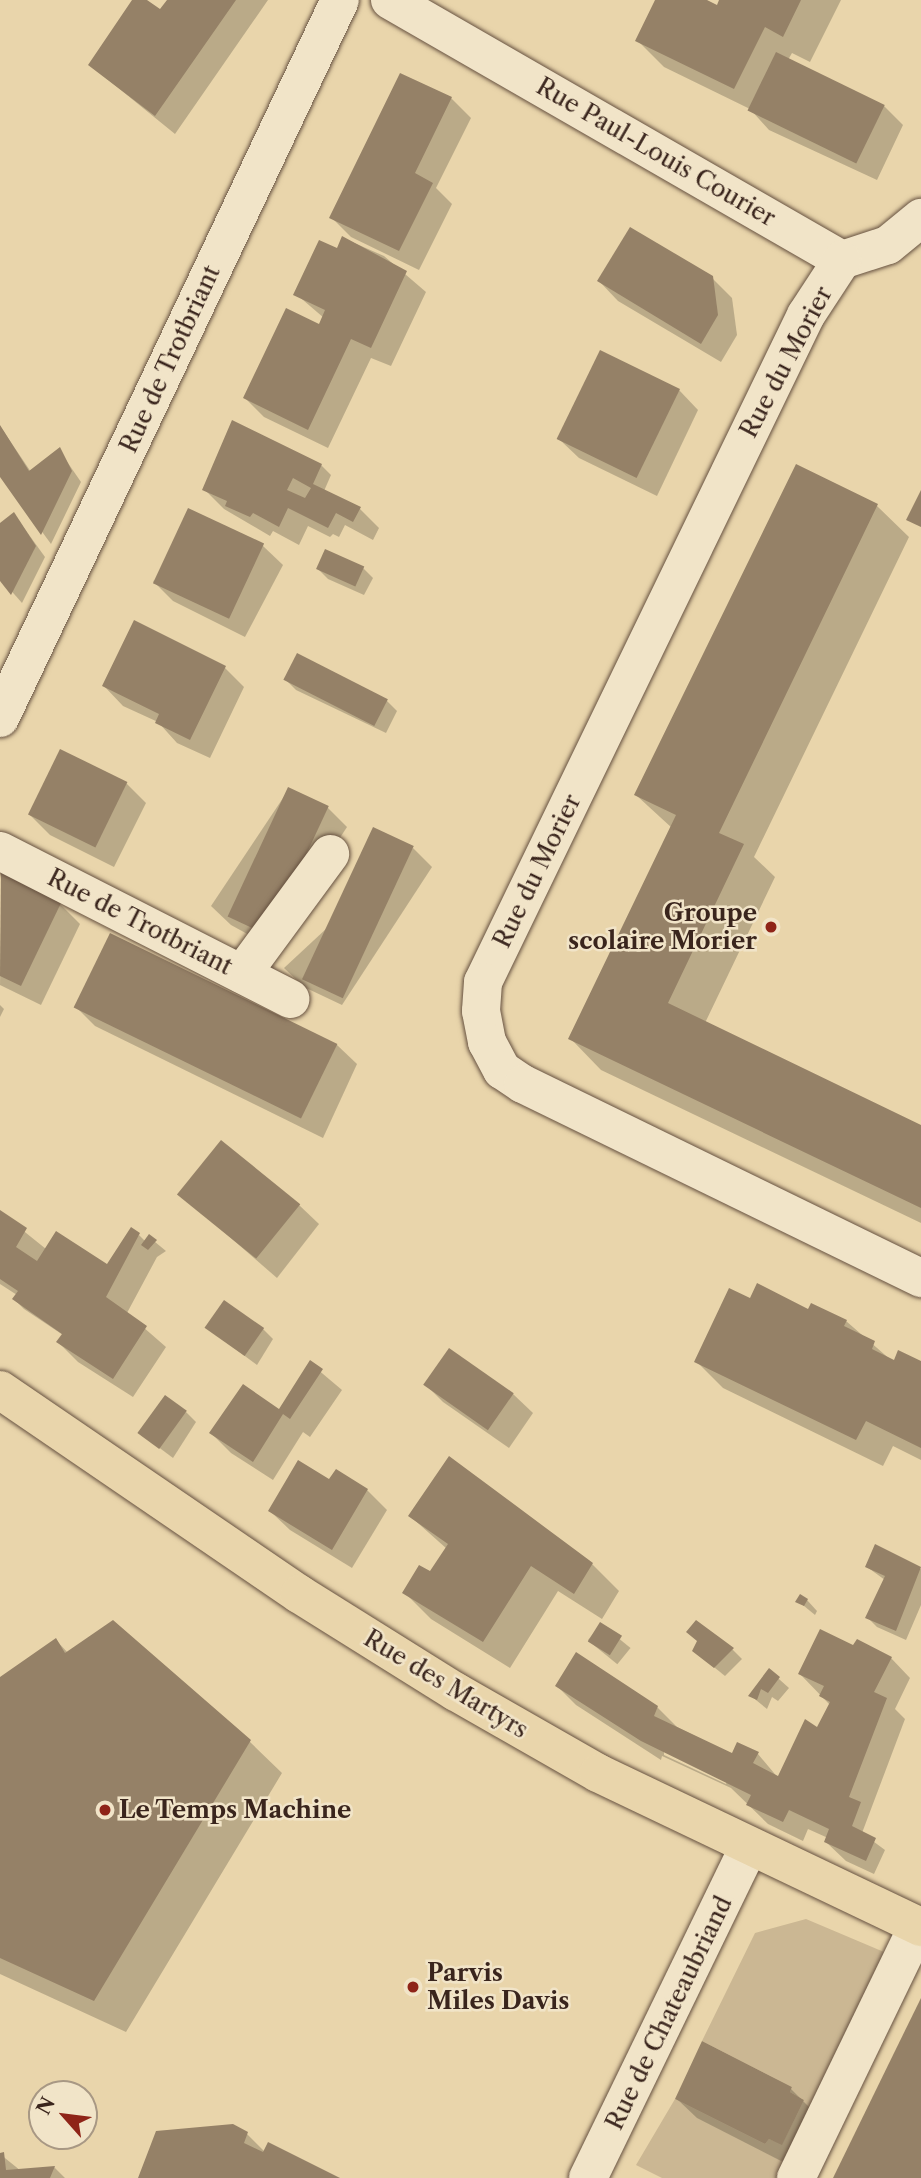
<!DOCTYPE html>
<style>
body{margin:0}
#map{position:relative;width:921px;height:2178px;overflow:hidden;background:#e9d5ab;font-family:"Libre Caslon Text",serif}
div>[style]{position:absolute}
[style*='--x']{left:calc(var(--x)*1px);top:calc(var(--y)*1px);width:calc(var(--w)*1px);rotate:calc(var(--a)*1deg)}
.green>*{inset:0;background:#cbb793}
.shadow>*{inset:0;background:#0003;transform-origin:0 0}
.building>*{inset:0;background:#958167;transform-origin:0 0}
.roads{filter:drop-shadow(0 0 2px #665140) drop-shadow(0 0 2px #665140)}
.minor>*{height:38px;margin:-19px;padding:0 19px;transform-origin:19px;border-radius:19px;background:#f1e4c8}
.major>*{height:38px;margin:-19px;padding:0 19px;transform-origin:19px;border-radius:19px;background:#e9d5ab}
.dots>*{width:19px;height:19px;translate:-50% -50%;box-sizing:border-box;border:4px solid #f1e4c8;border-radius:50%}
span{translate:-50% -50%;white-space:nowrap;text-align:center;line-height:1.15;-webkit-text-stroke:5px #f1e4c8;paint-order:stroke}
.street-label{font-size:24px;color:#3a251d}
.poi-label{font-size:24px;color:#3a251d;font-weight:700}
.right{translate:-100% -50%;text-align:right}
.left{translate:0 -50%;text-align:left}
.north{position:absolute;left:28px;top:2080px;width:70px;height:70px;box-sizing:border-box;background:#f1e4c8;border:2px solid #a89884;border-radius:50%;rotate:298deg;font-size:19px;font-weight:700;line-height:28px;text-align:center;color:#3a251d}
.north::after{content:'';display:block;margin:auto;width:24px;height:32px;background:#8f2418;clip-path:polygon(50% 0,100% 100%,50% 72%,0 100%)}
</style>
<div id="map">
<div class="green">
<i style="clip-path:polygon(806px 1919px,884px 1952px,879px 1995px,787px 2178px,662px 2178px,636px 2165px,675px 2099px,765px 2144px,769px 2139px,782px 2144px,804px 2100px,790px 2092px,792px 2087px,702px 2041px,755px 1933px)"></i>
</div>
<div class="shadow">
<i style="clip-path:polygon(134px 0,144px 0,161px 12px,169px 0,268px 0,175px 134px,90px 65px)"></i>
<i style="clip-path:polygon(657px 0,703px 0,718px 7px,721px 0,841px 0,810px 62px,792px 53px,788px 60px,884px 106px,903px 125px,877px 180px,769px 130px,750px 109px,664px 67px,637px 40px)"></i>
<i style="clip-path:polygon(451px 98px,471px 118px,436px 188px,452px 204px,419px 270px,351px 237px,331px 217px)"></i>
<i style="clip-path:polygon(343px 238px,384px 256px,426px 292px,391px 366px,371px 358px,328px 448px,264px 417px,245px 398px,320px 326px,324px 318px,296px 294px,344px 253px)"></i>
<i style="clip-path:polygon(712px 278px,732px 298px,737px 335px,721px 362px,618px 301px,599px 281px)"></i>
<i style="clip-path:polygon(679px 390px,698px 410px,657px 496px,579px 458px,559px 439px)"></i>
<i style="clip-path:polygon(0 426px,31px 472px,59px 450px,81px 482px,51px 544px,0 474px)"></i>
<i style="clip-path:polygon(321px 465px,331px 475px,324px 491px,360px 509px,379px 528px,373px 540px,345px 525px,339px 537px,333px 534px,330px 537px,308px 526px,299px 545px,273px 531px,270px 536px,224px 509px,204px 489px)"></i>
<i style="clip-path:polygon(797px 466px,877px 506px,909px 537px,754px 857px,775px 877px,705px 1023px,921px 1127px,921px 1223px,601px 1070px,570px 1038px,672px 828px,636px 795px)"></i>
<i style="clip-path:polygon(14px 514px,45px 557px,22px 603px,0 578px,0 525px)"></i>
<i style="clip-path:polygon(263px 546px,283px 565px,245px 637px,173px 601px,153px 581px)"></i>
<i style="clip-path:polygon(363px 568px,373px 578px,364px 595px,328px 579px,318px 569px)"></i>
<i style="clip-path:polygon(225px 668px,244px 687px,210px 758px,177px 743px,158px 722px,123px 706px,104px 686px)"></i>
<i style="clip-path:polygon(286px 680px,387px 701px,397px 711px,386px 733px,296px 690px)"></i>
<i style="clip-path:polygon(126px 783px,146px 803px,114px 867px,50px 835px,30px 815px)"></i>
<i style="clip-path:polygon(289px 789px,328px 808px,347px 827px,269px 946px,231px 925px,211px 906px)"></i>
<i style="clip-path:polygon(413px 848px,432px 867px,342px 1005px,304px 987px,284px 968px)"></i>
<i style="clip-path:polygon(2px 874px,60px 904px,80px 924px,41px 1005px,0 985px)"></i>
<i style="clip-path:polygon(0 1005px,4px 1009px,0 1017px)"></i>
<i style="clip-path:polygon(76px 1007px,337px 1045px,357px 1064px,323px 1138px,95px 1026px)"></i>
<i style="clip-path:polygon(180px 1194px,299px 1205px,319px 1224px,277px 1278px)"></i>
<i style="clip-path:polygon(0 1212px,46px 1249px,108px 1266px,139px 1235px,146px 1242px,149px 1237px,166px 1251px,157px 1257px,127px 1313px,166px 1347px,133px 1397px,78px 1362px,58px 1342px,63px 1335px,24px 1309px,14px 1299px,17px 1295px,0 1284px)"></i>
<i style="clip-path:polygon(751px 1301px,846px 1321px,892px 1361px,921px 1361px,921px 1460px,893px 1446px,883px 1466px,723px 1388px,696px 1361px)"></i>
<i style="clip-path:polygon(207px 1328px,263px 1329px,273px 1339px,257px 1365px)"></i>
<i style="clip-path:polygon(310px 1363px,342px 1390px,310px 1437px,303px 1432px,273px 1480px,231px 1453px,211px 1433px,279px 1411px)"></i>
<i style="clip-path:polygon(424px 1383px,513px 1394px,533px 1413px,509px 1448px,443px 1402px)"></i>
<i style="clip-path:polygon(186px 1412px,196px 1422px,173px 1458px,141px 1434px)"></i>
<i style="clip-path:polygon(330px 1481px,367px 1490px,387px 1510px,352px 1568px,290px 1530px,270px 1511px)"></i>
<i style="clip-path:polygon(410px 1516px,592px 1564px,619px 1591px,602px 1619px,558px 1591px,510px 1668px,431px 1619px,404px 1592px,430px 1574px,447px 1549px)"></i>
<i style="clip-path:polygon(876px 1547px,921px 1569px,921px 1605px,906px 1640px,877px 1627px,867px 1617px,885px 1580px,867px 1567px)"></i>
<i style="clip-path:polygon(807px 1600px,817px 1611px,815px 1615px,798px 1601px)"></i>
<i style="left:601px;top:1624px;width:38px;height:21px;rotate:39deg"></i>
<i style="clip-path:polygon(56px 1640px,68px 1653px,250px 1742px,282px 1773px,126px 2032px,0 1974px,0 1679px)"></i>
<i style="clip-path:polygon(evenodd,853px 1648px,891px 1658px,910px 1678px,895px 1709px,905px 1719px,862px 1833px,885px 1850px,874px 1874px,846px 1861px,826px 1842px,828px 1838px,808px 1829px,803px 1841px,768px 1824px,731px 1788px,662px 1756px,661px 1760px,576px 1705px,557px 1686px,657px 1707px,677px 1727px,731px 1754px,758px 1754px,779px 1779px,818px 1730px,830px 1705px,800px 1674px,853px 1648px,664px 1751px,727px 1781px,726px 1784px,664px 1755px,664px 1751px)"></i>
<i style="clip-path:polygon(732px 1649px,742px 1659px,725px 1676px,694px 1651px)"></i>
<i style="clip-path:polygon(770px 1671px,789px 1688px,778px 1701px,772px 1697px,767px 1709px,751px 1696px)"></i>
<i style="clip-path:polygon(791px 2089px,823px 2121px,785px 2163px,697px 2118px,677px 2099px)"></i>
<i style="clip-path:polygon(247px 2134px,265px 2152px,336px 2178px,140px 2178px)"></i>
<i style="clip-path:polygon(0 2154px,21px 2171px,54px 2167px,65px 2178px,0 2178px)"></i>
</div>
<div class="building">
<i style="clip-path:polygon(132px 0,147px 0,160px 9px,167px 0,236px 0,155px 116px,88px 65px)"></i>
<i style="clip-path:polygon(655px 0,707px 0,717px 5px,719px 0,801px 0,783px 37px,765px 27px,734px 89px,635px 41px)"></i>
<i style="left:776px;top:52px;width:121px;height:65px;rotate:26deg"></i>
<i style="clip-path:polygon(400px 73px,452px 97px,415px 173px,433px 183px,399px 251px,329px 218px)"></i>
<i style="clip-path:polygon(630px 227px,713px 276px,718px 315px,701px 344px,597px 281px)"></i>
<i style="clip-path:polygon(342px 236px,407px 271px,371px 348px,351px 339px,308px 430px,243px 398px,286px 308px,319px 324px,325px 310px,293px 295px,319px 240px,337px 248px)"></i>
<i style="left:600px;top:350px;width:89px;height:99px;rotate:26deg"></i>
<i style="clip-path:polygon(evenodd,232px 420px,322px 464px,313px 484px,361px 507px,353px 522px,336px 513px,328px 528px,288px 508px,279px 527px,253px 513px,250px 517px,225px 506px,227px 501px,202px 490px,232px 420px,293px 478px,311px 488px,305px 498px,287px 490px,293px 478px)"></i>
<i style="clip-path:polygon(0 425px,29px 471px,60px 447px,72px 471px,41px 535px,0 477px)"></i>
<i style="clip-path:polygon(796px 464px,878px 504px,719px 833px,744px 844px,668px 1003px,921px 1125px,921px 1208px,568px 1039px,676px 815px,634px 795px)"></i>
<i style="clip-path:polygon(921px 490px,921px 527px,906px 520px)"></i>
<i style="left:188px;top:508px;width:84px;height:83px;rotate:25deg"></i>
<i style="clip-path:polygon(14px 512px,36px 546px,11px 595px,0 581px,0 523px)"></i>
<i style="left:325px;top:549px;width:43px;height:22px;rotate:24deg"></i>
<i style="clip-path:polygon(134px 620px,226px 666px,190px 740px,155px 723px,159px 714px,102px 686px)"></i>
<i style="left:297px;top:653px;width:102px;height:30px;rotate:27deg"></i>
<i style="left:60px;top:749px;width:75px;height:73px;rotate:26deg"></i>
<i style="left:288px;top:787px;width:45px;height:143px;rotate:25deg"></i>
<i style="left:373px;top:827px;width:45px;height:168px;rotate:25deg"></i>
<i style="clip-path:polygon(1px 872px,61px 903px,21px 986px,0 976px)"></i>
<i style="left:110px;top:933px;width:253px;height:83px;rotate:26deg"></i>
<i style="left:221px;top:1140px;width:102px;height:70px;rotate:39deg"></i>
<i style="clip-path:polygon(0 1210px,27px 1228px,16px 1247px,37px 1261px,56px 1231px,107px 1264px,131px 1227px,140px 1233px,106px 1297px,147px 1326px,113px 1379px,56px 1342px,62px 1334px,12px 1299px,18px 1291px,0 1279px)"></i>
<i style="clip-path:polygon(149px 1234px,157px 1240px,148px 1250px,141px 1245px)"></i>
<i style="clip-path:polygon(757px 1283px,808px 1309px,811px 1303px,847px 1320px,844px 1326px,875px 1341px,872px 1349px,894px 1360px,898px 1350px,921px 1361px,921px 1448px,866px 1421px,856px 1440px,694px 1362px,729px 1288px,750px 1298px)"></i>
<i style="left:224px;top:1300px;width:49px;height:34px;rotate:35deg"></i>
<i style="left:449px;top:1348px;width:79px;height:45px;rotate:35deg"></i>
<i style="clip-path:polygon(310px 1360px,323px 1369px,290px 1419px,283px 1414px,253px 1462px,209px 1433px,243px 1384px,279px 1409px)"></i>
<i style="left:165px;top:1395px;width:27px;height:47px;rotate:36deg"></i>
<i style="clip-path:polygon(449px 1456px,593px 1563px,574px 1594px,531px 1566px,483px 1642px,402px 1593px,419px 1565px,430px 1571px,448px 1544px,408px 1516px)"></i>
<i style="clip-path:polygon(298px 1460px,329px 1479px,336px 1469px,368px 1489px,332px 1550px,268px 1511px)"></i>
<i style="clip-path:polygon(875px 1544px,921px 1567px,896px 1631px,865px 1618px,885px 1576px,865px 1567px)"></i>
<i style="clip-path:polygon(800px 1594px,808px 1599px,804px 1606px,795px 1602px)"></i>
<i style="clip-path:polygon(113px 1620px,251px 1740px,94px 2001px,0 1958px,0 1677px,56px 1638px,65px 1653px)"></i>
<i style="clip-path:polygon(696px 1620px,734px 1648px,714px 1668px,692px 1651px,697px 1641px,686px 1632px)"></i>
<i style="left:600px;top:1622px;width:26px;height:23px;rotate:32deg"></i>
<i style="clip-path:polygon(820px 1629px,853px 1645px,857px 1639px,892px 1657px,874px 1692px,887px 1698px,849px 1797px,861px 1802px,852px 1826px,876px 1838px,866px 1861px,824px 1842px,829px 1829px,789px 1810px,783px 1822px,746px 1805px,751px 1795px,641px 1741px,555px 1686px,576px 1652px,658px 1706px,654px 1716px,732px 1753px,737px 1742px,759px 1752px,753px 1763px,778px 1776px,805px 1719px,817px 1727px,830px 1702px,819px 1696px,824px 1686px,798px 1674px)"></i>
<i style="clip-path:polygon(769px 1668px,780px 1677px,768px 1693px,761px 1689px,757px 1700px,748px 1696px)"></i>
<i style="clip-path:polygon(921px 1998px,921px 2178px,833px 2178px,894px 2053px)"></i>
<i style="clip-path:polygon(702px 2041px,792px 2087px,790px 2092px,804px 2100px,782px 2145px,769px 2139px,765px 2144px,675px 2099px)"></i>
<i style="clip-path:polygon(233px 2124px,248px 2132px,244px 2143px,263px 2152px,268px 2142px,340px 2178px,138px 2178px,156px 2131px)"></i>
<i style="clip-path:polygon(4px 2152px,6px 2170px,55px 2166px,50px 2178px,0 2178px,0 2153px)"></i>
</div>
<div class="roads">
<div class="minor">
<i style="--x:390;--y:0;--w:521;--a:29.91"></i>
<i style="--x:842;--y:260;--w:48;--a:-18.1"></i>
<i style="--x:888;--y:245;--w:43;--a:-39.3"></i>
<i style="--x:842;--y:260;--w:66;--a:123.2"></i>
<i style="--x:806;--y:315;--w:741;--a:115.84"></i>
<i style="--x:483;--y:982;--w:29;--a:94"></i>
<i style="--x:481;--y:1011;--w:32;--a:79"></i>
<i style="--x:487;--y:1042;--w:32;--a:62"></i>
<i style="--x:502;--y:1070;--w:25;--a:34"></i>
<i style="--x:523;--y:1084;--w:443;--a:26"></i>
<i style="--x:0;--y:718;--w:794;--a:-64.66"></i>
<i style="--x:0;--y:851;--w:326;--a:27"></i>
<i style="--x:242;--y:974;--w:149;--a:-53.7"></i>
<i style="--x:588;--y:2178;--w:368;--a:-64.1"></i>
<i style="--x:796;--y:2178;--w:280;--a:-64.2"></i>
</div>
<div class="major">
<i style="--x:0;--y:1390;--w:362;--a:34.3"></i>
<i style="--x:299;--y:1594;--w:185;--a:32"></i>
<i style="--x:456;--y:1692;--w:163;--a:29.7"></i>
<i style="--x:598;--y:1773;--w:358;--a:25.5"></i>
</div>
</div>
<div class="dots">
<i style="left:771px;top:927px;background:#8f2418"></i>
<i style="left:105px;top:1810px;background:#8f2418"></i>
<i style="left:413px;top:1987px;background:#8f2418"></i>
</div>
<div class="street-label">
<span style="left:656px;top:152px;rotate:30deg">Rue Paul-Louis Courier</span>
<span style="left:170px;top:359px;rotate:-65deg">Rue de Trotbriant</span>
<span style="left:786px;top:362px;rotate:-62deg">Rue du Morier</span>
<span style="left:537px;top:871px;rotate:-64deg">Rue du Morier</span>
<span style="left:140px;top:922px;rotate:27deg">Rue de Trotbriant</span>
<span style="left:446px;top:1684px;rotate:31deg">Rue des Martyrs</span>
<span style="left:669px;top:2013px;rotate:-64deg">Rue de Chateaubriand</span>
</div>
<div class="poi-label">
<span class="right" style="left:757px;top:927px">Groupe<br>scolaire Morier</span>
<span class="left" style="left:119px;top:1810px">Le Temps Machine</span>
<span class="left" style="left:427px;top:1987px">Parvis<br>Miles Davis</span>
</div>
<div class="north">N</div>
</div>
